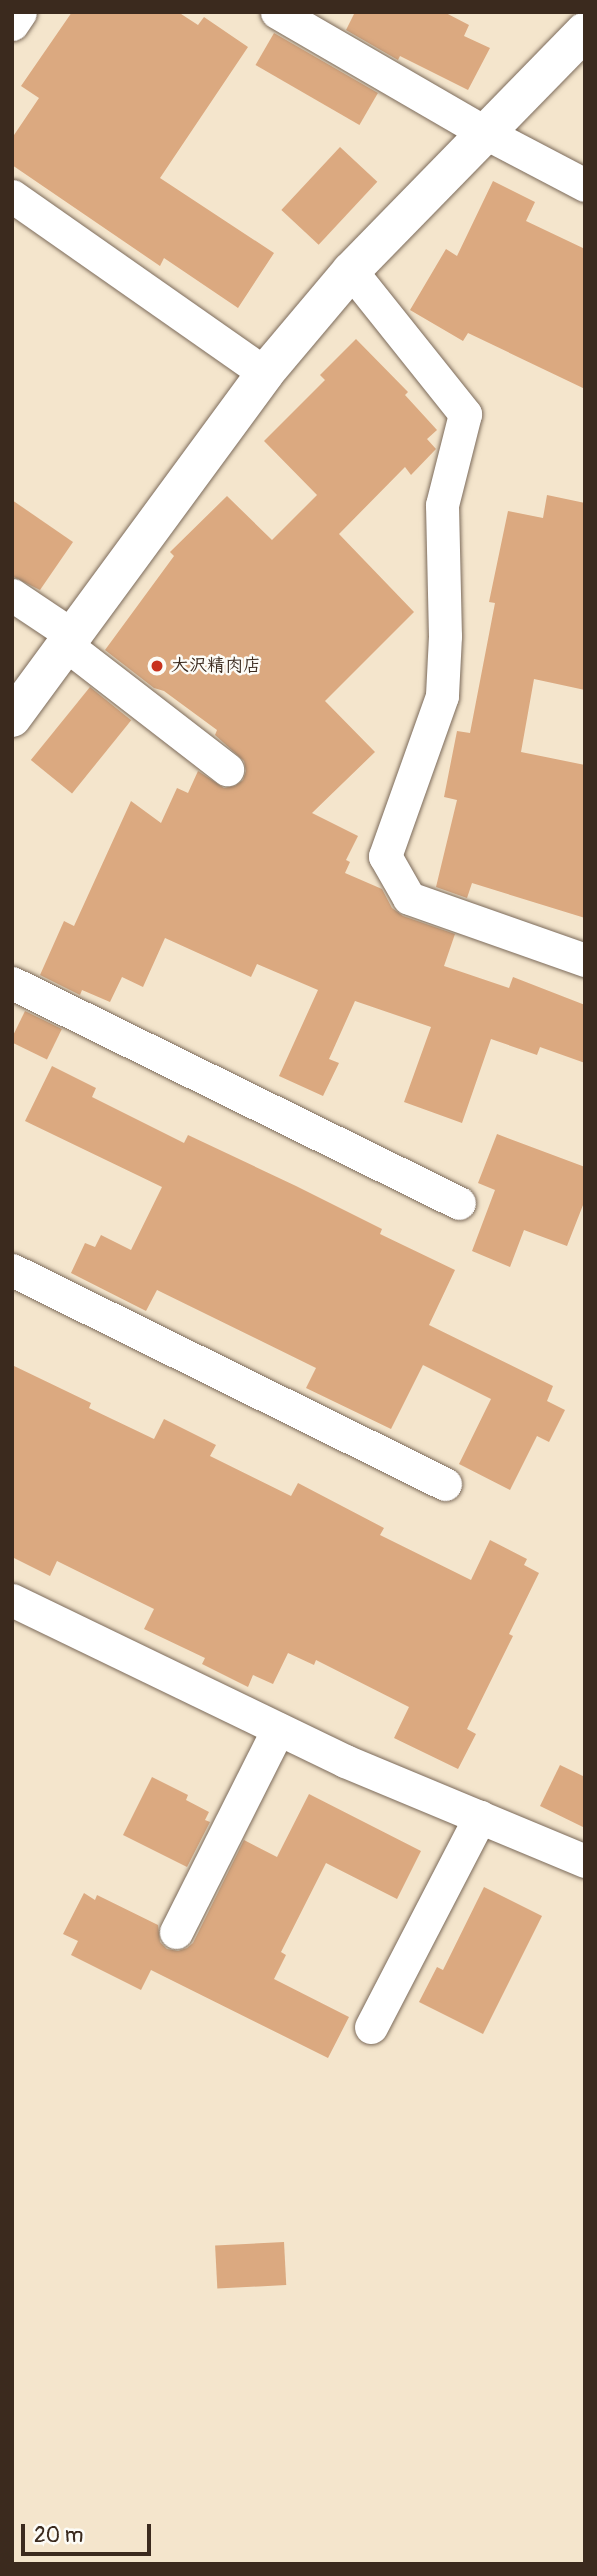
<!DOCTYPE html>
<meta charset="utf-8">
<style>
body{margin:0}
#map{position:relative;width:597px;height:2576px;overflow:hidden;background:#f4e5cc;font-family:Pangolin,"Klee One",sans-serif}
div>[style]{position:absolute}
[style*='--x']{left:calc(var(--x)*1px);top:calc(var(--y)*1px);width:calc(var(--w)*1px);rotate:calc(var(--a)*1deg)}
.building>*{inset:0;background:#dba980;transform-origin:0 0}
.roads{filter:drop-shadow(0 0 2px #7c6b5b) drop-shadow(0 0 2px #7c6b5b)}
.minor>*{height:33px;margin:-16.5px;padding:0 16.5px;transform-origin:16.5px;border-radius:16.5px;background:#fff}
.tertiary>*{height:38px;margin:-19px;padding:0 19px;transform-origin:19px;border-radius:19px;background:#fff}
.dots>*{width:19px;height:19px;translate:-50% -50%;box-sizing:border-box;border:4px solid #fdfcf7;border-radius:50%}
span{translate:-50% -50%;white-space:nowrap;text-align:center;line-height:1.15;-webkit-text-stroke:5px #fdfcf7;paint-order:stroke}
.poi-label{font-size:18px;color:#3b2a1e;font-weight:700}
.left{translate:0 -50%;text-align:left}
.frame{position:absolute;inset:0;border:14px solid #3b2a1e;pointer-events:none}
.scale{position:absolute;left:21px;top:2524px;width:130px;height:32px;box-sizing:border-box;border:4px solid #3b2a1e;border-top:0;padding-left:9px;font-size:21px;line-height:24px;white-space:nowrap;color:#3b2a1e;-webkit-text-stroke:5px #fdfcf7;paint-order:stroke}
</style>
<div id="map">
<div class="building">
<i style="clip-path:polygon(72px 12px,178px 12px,198px 25px,204px 17px,248px 47px,160px 178px,274px 253px,238px 308px,164px 258px,160px 266px,12px 165px,12px 138px,39px 98px,21px 86px)"></i>
<i style="clip-path:polygon(355px 12px,444px 12px,469px 25px,464px 36px,490px 48px,468px 90px,400px 56px,398px 60px,346px 30px)"></i>
<i style="left:274px;top:33px;width:120px;height:37px;rotate:30deg"></i>
<i style="left:340px;top:147px;width:51px;height:86px;rotate:43deg"></i>
<i style="clip-path:polygon(493px 181px,535px 202px,526px 221px,585px 249px,585px 389px,468px 333px,463px 341px,410px 310px,446px 249px,457px 256px)"></i>
<i style="clip-path:polygon(356px 339px,408px 392px,405px 395px,437px 430px,427px 439px,436px 449px,411px 475px,405px 467px,339px 534px,414px 612px,325px 701px,375px 752px,312px 813px,358px 836px,346px 860px,350px 862px,345px 873px,382px 889px,392px 908px,403px 916px,455px 934px,444px 966px,509px 988px,513px 977px,585px 1005px,585px 1063px,540px 1047px,537px 1055px,491px 1039px,462px 1123px,404px 1102px,431px 1027px,355px 1001px,329px 1059px,339px 1063px,323px 1096px,279px 1076px,318px 990px,257px 964px,251px 977px,165px 938px,143px 987px,122px 977px,110px 1002px,82px 990px,80px 995px,40px 975px,64px 921px,74px 926px,131px 801px,161px 823px,177px 788px,188px 793px,198px 771px,224px 788px,235px 786px,243px 780px,246px 771px,244px 761px,215px 735px,217px 730px,164px 691px,154px 688px,105px 650px,174px 556px,170px 552px,227px 496px,272px 540px,317px 495px,264px 441px,325px 380px,320px 375px)"></i>
<i style="clip-path:polygon(547px 495px,585px 503px,585px 690px,534px 679px,521px 752px,585px 765px,585px 918px,472px 883px,467px 898px,436px 887px,457px 800px,444px 797px,457px 731px,470px 733px,495px 603px,489px 602px,508px 511px,543px 518px)"></i>
<i style="clip-path:polygon(12px 500px,73px 542px,40px 590px,12px 576px)"></i>
<i style="left:90px;top:687px;width:53px;height:94px;rotate:39deg"></i>
<i style="left:25px;top:1011px;width:41px;height:34px;rotate:26deg"></i>
<i style="clip-path:polygon(52px 1066px,96px 1088px,92px 1097px,184px 1143px,188px 1135px,296px 1186px,382px 1229px,380px 1234px,455px 1270px,429px 1325px,553px 1386px,547px 1401px,565px 1410px,549px 1442px,537px 1436px,510px 1490px,459px 1464px,491px 1399px,423px 1365px,391px 1429px,306px 1388px,316px 1368px,157px 1290px,146px 1311px,71px 1273px,85px 1243px,95px 1247px,101px 1235px,131px 1250px,162px 1187px,25px 1121px)"></i>
<i style="clip-path:polygon(497px 1134px,585px 1167px,585px 1200px,567px 1246px,524px 1230px,510px 1267px,472px 1251px,495px 1190px,478px 1183px)"></i>
<i style="clip-path:polygon(12px 1365px,91px 1403px,89px 1408px,154px 1439px,164px 1419px,216px 1445px,210px 1456px,291px 1496px,298px 1483px,384px 1528px,380px 1535px,471px 1580px,490px 1540px,527px 1559px,524px 1565px,539px 1573px,509px 1634px,513px 1636px,467px 1729px,476px 1734px,458px 1769px,394px 1738px,409px 1707px,316px 1660px,314px 1665px,288px 1653px,273px 1684px,253px 1675px,248px 1687px,202px 1664px,205px 1658px,144px 1629px,154px 1609px,57px 1561px,50px 1576px,12px 1557px)"></i>
<i style="clip-path:polygon(560px 1765px,585px 1777px,585px 1828px,540px 1806px)"></i>
<i style="clip-path:polygon(152px 1777px,188px 1795px,186px 1800px,209px 1812px,205px 1820px,210px 1822px,187px 1867px,123px 1835px)"></i>
<i style="clip-path:polygon(309px 1794px,421px 1851px,397px 1899px,326px 1863px,281px 1952px,286px 1955px,274px 1979px,349px 2017px,328px 2058px,151px 1970px,141px 1990px,71px 1955px,78px 1941px,63px 1934px,84px 1893px,95px 1900px,97px 1895px,158px 1925px,160px 1942px,167px 1949px,178px 1951px,187px 1948px,193px 1943px,244px 1840px,277px 1857px)"></i>
<i style="clip-path:polygon(484px 1887px,542px 1916px,483px 2034px,419px 2002px,437px 1967px,443px 1970px)"></i>
<i style="left:284px;top:2242px;width:43px;height:69px;rotate:87deg"></i>
</div>
<div class="roads">
<div class="minor">
<i style="--x:277;--y:12;--w:239;--a:30.1"></i>
<i style="--x:484;--y:132;--w:114;--a:27.7"></i>
<i style="--x:12;--y:24;--w:14;--a:-56"></i>
<i style="--x:12;--y:196;--w:309;--a:35"></i>
<i style="--x:351;--y:271;--w:183;--a:51.4"></i>
<i style="--x:465;--y:414;--w:94;--a:104.2"></i>
<i style="--x:442;--y:505;--w:131;--a:88.7"></i>
<i style="--x:445;--y:636;--w:60;--a:92.9"></i>
<i style="--x:442;--y:696;--w:170;--a:109.6"></i>
<i style="--x:385;--y:856;--w:48;--a:60.3"></i>
<i style="--x:409;--y:898;--w:187;--a:19.4"></i>
<i style="--x:12;--y:595;--w:72;--a:33.7"></i>
<i style="--x:65;--y:644;--w:205;--a:37.7"></i>
<i style="--x:12;--y:983;--w:498;--a:26.2"></i>
<i style="--x:12;--y:1270;--w:483;--a:26.3"></i>
<i style="--x:12;--y:1600;--w:370;--a:25.8"></i>
<i style="--x:345;--y:1761;--w:260;--a:22.6"></i>
<i style="--x:176;--y:1932;--w:227;--a:-63.3"></i>
<i style="--x:371;--y:2027;--w:237;--a:-62.6"></i>
</div>
<div class="tertiary">
<i style="--x:12;--y:718;--w:428;--a:-53.7"></i>
<i style="--x:265;--y:373;--w:133;--a:-49.9"></i>
<i style="--x:351;--y:271;--w:335;--a:-45.7"></i>
</div>
</div>
<div class="dots">
<i style="left:157px;top:666px;background:#c8321e"></i>
</div>
<div class="poi-label">
<span class="left" style="left:171px;top:666px">大沢精肉店</span>
</div>
<div class="frame"></div>
<div class="scale">20 m</div>
</div>
